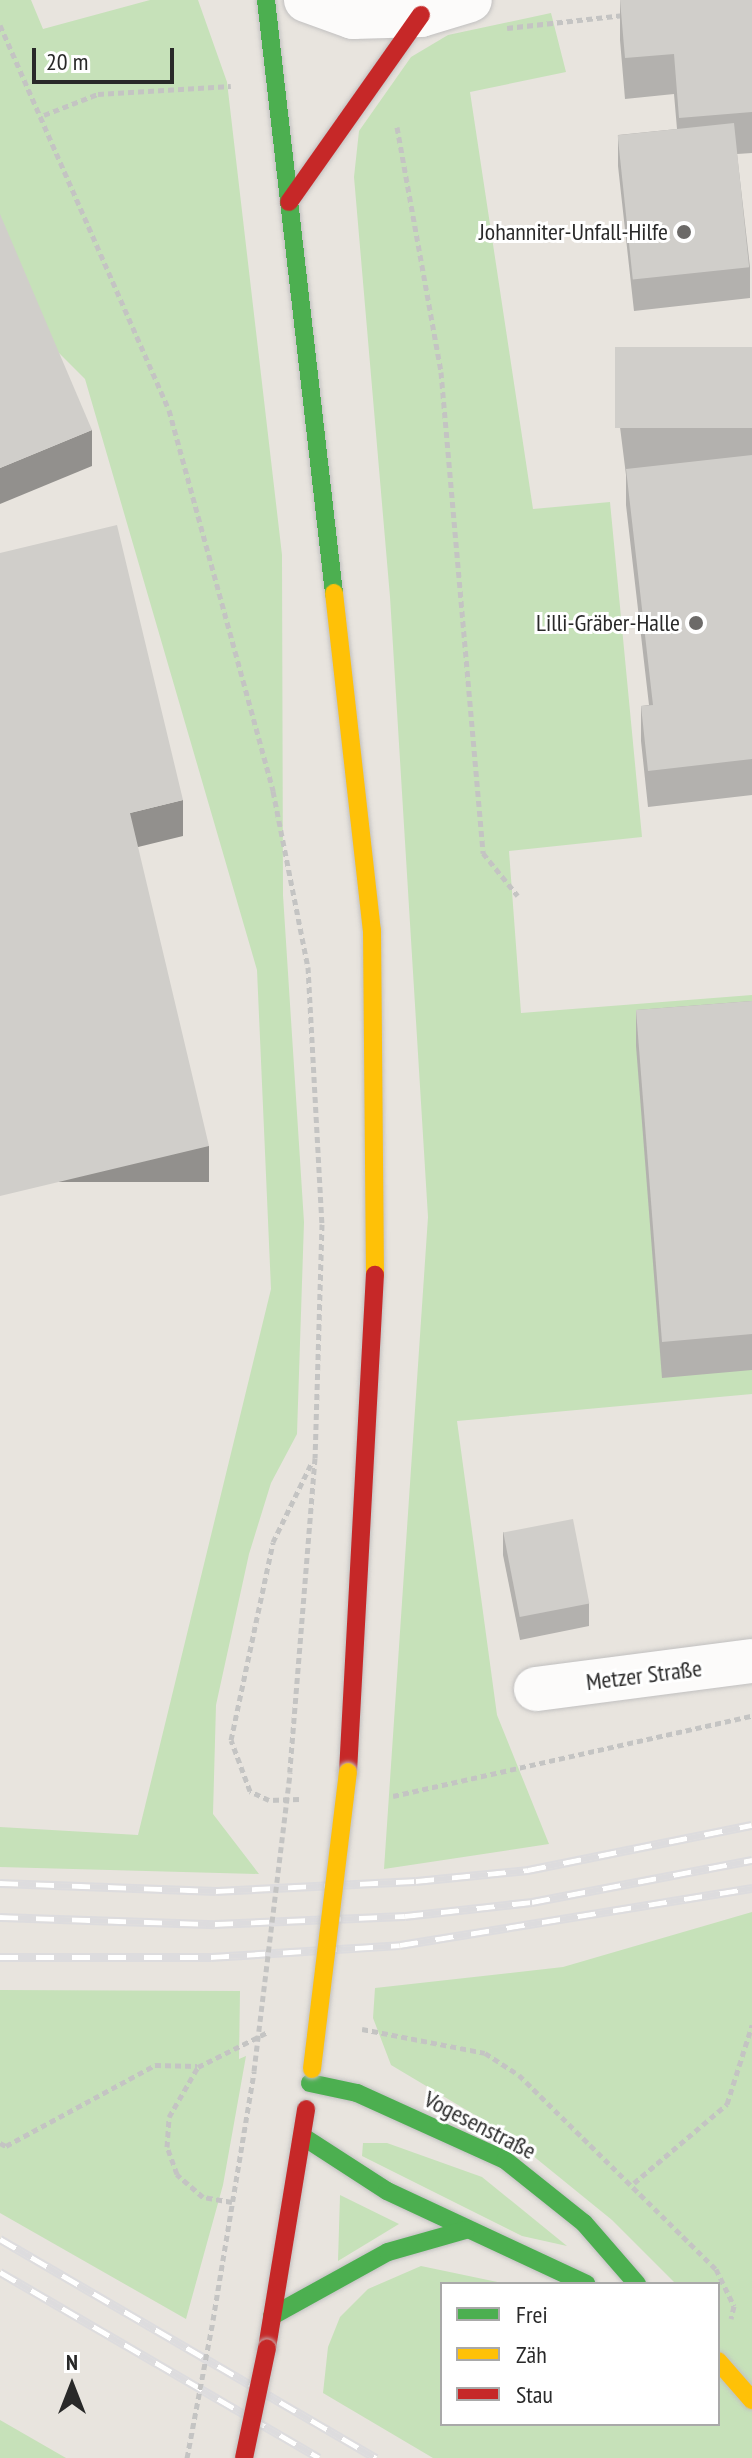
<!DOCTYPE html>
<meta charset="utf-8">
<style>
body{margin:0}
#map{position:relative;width:752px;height:2458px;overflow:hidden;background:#e8e4de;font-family:"PT Sans Narrow",sans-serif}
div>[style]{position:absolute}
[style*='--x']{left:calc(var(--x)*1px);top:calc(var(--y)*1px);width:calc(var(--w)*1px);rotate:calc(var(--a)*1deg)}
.green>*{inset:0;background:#c6e1b9}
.path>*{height:5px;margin-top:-2.5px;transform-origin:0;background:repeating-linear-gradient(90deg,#c4c4c3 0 6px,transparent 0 10px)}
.roads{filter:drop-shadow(0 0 2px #c1c0c0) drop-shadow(0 0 2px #c1c0c0)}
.street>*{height:44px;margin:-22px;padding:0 22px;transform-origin:22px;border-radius:22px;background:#fcfbfa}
.fast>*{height:18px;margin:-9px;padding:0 9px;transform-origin:9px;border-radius:9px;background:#4caf50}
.slow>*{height:18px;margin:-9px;padding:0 9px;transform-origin:9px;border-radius:9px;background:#ffc107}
.jam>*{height:18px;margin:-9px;padding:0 9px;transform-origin:9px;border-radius:9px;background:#c62828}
.rail>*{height:9px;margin-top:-4.5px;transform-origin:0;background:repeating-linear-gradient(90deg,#fff 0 18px,#dddcde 0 36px);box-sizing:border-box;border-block:2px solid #dddcde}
.path-bridge>*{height:5px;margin-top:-2.5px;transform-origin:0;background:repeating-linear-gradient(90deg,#c4c4c3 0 6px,transparent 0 10px)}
.bridges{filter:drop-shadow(0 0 2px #c1c0c0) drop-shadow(0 0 2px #c1c0c0)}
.slow-bridge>*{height:18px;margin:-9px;padding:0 9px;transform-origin:9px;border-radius:9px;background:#ffc107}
.jam-bridge>*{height:18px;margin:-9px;padding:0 9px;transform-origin:9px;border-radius:9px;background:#c62828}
.wall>*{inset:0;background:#b3b1ae}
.shaded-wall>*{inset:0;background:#92908d;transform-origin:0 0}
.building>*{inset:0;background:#d0ceca;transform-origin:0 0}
.dots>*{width:22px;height:22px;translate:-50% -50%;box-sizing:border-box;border:4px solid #fff;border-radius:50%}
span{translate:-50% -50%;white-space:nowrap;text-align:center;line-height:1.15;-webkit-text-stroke:6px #fff;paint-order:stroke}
.poi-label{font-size:24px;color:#292929}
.right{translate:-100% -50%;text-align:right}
.street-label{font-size:24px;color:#292929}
.legend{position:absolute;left:440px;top:2282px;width:280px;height:144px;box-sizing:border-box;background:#fff;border:2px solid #a9a9a9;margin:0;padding:10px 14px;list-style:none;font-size:24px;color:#292929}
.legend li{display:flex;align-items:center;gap:16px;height:40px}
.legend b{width:40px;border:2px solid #a9a9a9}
.north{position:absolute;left:32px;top:2346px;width:80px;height:80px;-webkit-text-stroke:6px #fff;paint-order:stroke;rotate:0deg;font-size:22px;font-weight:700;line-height:32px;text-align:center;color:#292929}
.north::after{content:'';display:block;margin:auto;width:28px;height:36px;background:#292929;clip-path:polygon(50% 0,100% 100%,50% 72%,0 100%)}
.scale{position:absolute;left:32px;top:48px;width:142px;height:36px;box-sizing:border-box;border:4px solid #292929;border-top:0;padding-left:10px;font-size:24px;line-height:28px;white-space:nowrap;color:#292929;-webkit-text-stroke:6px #fff;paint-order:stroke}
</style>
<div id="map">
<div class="green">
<i style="clip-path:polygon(0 0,31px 0,43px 29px,150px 0,198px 0,227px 82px,282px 555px,283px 895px,304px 1222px,297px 1434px,271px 1483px,249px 1554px,216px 1705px,213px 1814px,259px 1874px,0 1867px,0 1827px,138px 1835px,271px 1289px,257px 970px,85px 379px,28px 322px,0 271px)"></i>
<i style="clip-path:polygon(551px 13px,566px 72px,470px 92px,533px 509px,610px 502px,642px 837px,509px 851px,521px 1013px,752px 995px,752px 1394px,457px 1421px,497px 1715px,549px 1844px,384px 1869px,428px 1217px,390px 597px,354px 177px,359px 131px,411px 57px,448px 35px)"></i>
<i style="clip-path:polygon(752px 1912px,752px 2458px,433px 2458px,323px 2393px,328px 2347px,340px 2317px,368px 2289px,421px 2266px,507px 2284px,442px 2284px,442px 2424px,718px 2424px,718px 2284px,676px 2284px,612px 2220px,505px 2133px,391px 2065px,373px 2018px,375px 1988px,563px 1967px)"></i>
<i style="clip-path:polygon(0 1990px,240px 1991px,239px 2059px,246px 2056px,223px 2185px,186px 2319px,0 2213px)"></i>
<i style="clip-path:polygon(363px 2143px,387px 2143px,482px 2177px,567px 2246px,522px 2236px,362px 2156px)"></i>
<i style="clip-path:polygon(340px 2195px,399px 2224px,338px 2261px)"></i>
<i style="clip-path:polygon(0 2420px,66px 2458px,0 2458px)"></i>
</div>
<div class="path">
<i style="--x:0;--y:25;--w:420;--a:66.3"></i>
<i style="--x:169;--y:410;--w:395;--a:74.7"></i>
<i style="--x:273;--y:791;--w:179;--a:78.8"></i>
<i style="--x:308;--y:967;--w:257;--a:86.9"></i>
<i style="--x:322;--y:1224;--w:234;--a:91.7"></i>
<i style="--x:315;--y:1458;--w:315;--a:94.6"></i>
<i style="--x:507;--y:28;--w:118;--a:-6.3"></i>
<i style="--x:44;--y:115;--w:58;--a:-21.3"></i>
<i style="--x:98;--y:94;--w:133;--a:-3.4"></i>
<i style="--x:397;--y:127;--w:249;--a:79.8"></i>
<i style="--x:441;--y:372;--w:483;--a:85"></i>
<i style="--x:483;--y:853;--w:55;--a:50.9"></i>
<i style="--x:393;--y:1796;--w:368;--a:-12.6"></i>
<i style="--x:299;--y:1799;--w:30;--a:178"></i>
<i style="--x:269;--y:1800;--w:21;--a:-155"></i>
<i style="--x:250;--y:1791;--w:54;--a:-110.4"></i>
<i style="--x:231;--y:1740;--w:202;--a:-78"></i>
<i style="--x:273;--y:1542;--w:89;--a:-64"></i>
<i style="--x:362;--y:2029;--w:125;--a:11"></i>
<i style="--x:485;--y:2053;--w:40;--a:32.9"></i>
<i style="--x:519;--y:2075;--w:276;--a:44.6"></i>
<i style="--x:716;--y:2269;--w:41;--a:64.1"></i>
<i style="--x:734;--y:2306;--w:13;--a:103"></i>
<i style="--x:0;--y:2143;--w:7;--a:27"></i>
<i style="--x:6;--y:2146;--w:170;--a:-28.5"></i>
<i style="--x:155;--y:2065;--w:42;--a:1.4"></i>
<i style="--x:634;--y:2183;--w:122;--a:-40.3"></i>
<i style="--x:727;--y:2104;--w:83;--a:-72.4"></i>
<i style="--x:232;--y:2202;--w:29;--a:-170"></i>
<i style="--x:203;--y:2197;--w:35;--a:-139"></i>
<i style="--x:177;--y:2174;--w:29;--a:-110"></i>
<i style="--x:167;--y:2147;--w:30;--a:-86"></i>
<i style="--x:169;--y:2117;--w:58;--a:-59.9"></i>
<i style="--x:198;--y:2067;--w:78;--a:-26.6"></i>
<i style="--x:213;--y:2320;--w:252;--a:-80.6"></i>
</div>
<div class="roads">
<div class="street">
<i style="--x:306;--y:0;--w:50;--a:19.9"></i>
<i style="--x:353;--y:17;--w:68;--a:-1.7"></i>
<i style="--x:421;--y:15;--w:51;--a:-17"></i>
<i style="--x:536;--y:1689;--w:218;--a:-7.4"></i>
</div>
<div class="fast">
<i style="--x:266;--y:0;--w:597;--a:83.46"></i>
<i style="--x:310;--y:2083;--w:48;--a:12"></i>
<i style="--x:357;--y:2093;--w:162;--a:24.4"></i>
<i style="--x:505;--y:2160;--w:101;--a:38.6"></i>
<i style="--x:584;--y:2223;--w:81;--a:49"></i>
<i style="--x:302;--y:2136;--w:101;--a:32.9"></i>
<i style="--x:387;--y:2191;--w:220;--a:25"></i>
<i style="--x:272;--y:2316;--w:132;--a:-28.9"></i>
<i style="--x:388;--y:2252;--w:81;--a:-15.8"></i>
</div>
<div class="slow">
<i style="--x:334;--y:593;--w:339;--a:83.6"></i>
<i style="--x:372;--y:930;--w:345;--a:89.5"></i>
<i style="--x:718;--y:2361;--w:52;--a:48.9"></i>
</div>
<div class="jam">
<i style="--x:289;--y:202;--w:229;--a:-54.8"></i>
<i style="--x:348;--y:1772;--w:498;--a:-86.9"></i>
<i style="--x:267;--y:2348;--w:242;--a:-80.7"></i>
</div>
</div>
<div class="rail">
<i style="--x:0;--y:1883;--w:216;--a:2.1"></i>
<i style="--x:216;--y:1891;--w:200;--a:-2.9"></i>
<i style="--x:416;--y:1881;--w:113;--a:-5.6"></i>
<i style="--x:528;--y:1870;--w:228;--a:-11.4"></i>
<i style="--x:0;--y:1917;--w:215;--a:1.9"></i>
<i style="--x:215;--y:1924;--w:190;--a:-2.4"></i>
<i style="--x:405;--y:1916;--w:128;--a:-6.3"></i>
<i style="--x:532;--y:1902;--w:224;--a:-10.8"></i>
<i style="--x:0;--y:1957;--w:211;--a:0"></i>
<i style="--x:211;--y:1957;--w:189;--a:-3.6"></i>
<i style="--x:400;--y:1945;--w:357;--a:-9.2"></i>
<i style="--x:0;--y:2239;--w:435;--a:30.2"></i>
<i style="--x:0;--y:2272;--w:369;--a:30.2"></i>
</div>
<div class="path-bridge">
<i style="--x:254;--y:2071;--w:301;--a:-83.1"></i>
<i style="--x:187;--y:2458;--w:140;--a:-79.3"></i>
</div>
<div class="bridges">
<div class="slow-bridge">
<i style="--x:312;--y:2069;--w:299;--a:-83.1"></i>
</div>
<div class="jam-bridge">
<i style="--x:244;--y:2458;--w:112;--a:-78.2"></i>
</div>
</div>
<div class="wall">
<i style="clip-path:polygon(620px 0,752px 0,752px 153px,737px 154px,750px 267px,750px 298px,634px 311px,618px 166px,618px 135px,677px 129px,674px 94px,625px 99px,620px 40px)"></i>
<i style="clip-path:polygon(752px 347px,752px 795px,648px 807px,641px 741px,641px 706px,649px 705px,626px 505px,626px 475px,616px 395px,616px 364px)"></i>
<i style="clip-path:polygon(752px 1001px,752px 1370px,662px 1378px,636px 1046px,636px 1010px)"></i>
<i style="clip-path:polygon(503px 1532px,589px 1603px,589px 1626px,520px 1640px,503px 1555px)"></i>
</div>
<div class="shaded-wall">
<i style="clip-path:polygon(92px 430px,92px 466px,0 504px,0 468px)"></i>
<i style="clip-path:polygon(183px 800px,183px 836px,130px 849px,130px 813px)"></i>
<i style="left:209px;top:1146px;width:36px;height:215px;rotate:90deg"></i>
</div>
<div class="building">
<i style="clip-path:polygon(620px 0,752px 0,752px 112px,679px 118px,674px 54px,625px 58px)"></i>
<i style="left:734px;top:123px;width:145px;height:117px;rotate:84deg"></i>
<i style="clip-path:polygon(0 214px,92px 430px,0 468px)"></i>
<i style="left:752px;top:347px;width:81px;height:137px;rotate:90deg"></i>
<i style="clip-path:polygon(752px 455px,752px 759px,648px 771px,641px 706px,653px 705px,626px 469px)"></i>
<i style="clip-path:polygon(117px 525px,183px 800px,130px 813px,209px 1146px,0 1196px,0 553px)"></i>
<i style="clip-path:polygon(752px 1001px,752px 1334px,662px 1342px,636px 1010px)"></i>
<i style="left:573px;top:1519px;width:86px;height:71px;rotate:79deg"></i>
</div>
<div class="dots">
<i style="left:684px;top:232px;background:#6c6a68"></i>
<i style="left:696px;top:623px;background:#6c6a68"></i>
</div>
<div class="poi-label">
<span class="right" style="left:668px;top:232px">Johanniter-Unfall-Hilfe</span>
<span class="right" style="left:680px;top:623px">Lilli-Gräber-Halle</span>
</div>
<div class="street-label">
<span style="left:644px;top:1675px;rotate:-7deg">Metzer Straße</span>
<span style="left:480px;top:2125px;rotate:27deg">Vogesenstraße</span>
</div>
<ul class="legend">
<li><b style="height:10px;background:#4caf50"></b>Frei</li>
<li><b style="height:10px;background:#ffc107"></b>Zäh</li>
<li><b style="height:10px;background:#c62828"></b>Stau</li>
</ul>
<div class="north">N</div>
<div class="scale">20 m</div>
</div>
